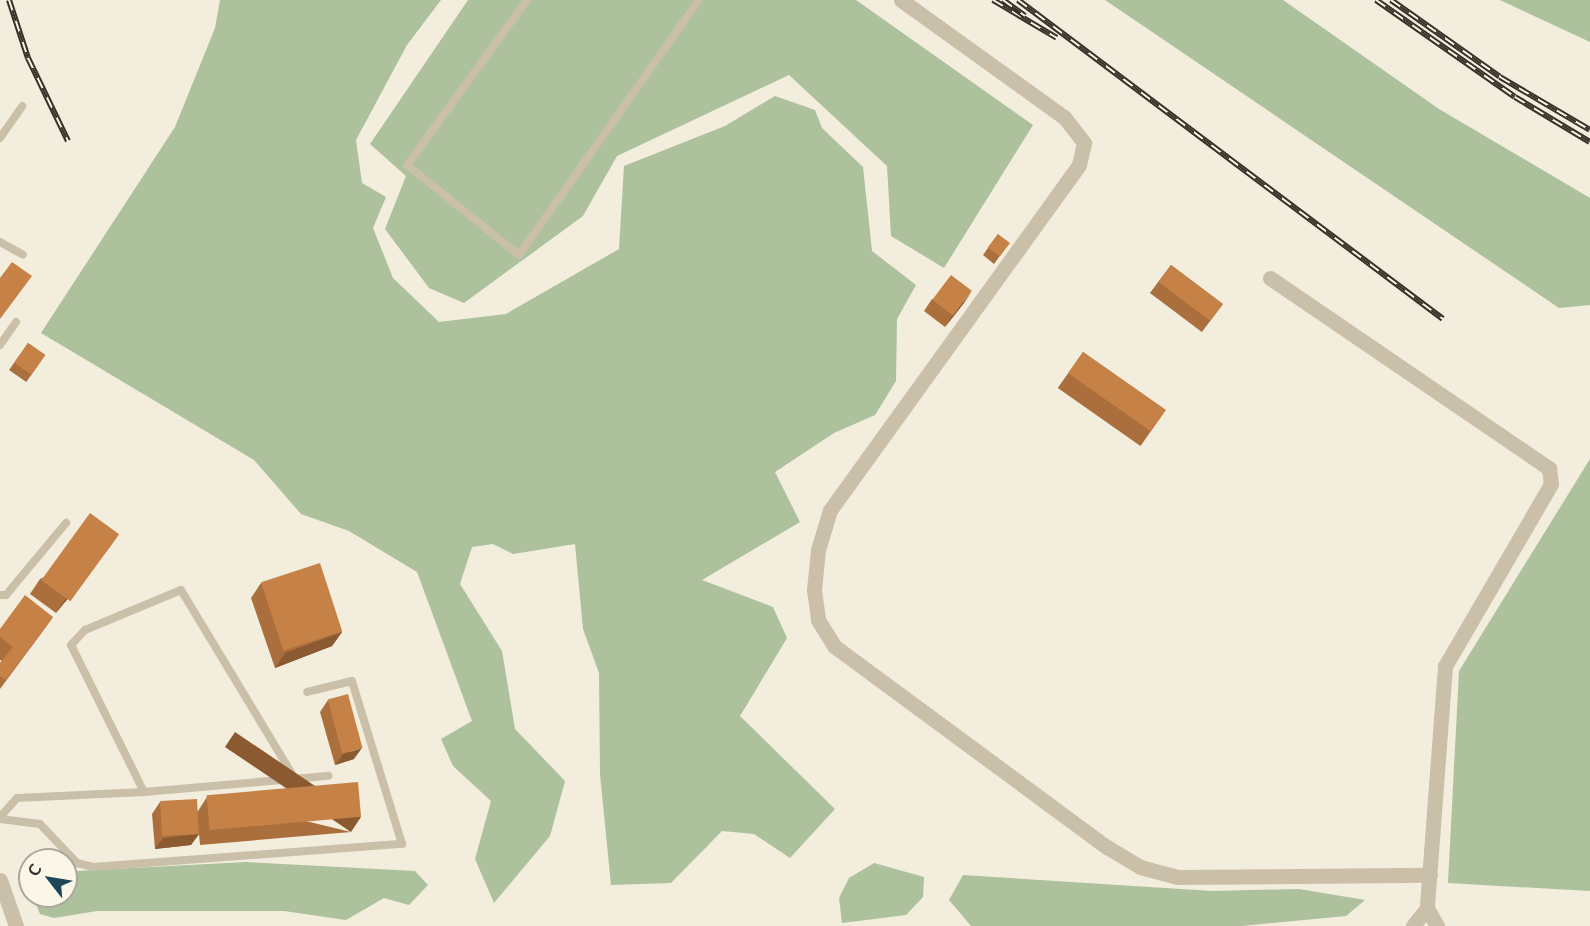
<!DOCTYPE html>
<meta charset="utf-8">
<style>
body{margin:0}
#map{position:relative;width:1590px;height:926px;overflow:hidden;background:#f2eddc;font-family:Lato,sans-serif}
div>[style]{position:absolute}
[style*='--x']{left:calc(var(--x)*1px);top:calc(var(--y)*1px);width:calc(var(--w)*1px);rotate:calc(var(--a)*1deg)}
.green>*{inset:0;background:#acc19c}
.lane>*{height:8px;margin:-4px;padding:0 4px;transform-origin:4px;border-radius:4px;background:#cabfa8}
.street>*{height:15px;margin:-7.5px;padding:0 7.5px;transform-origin:7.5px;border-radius:7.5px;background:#cabfa8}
.rail>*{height:6px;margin-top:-3px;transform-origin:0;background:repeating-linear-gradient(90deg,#faf6e8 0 11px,#373028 0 22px);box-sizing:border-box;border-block:2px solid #373028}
.wall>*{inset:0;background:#aa6f3c;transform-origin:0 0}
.shaded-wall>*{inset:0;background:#8b5a31;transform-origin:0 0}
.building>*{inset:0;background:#c68146;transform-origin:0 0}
span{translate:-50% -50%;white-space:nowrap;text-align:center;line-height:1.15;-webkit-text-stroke:4.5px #faf6e8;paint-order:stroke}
.north{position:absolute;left:18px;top:848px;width:60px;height:60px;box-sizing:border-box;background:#faf6e8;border:2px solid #aca79b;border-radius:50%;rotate:301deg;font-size:16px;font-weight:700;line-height:24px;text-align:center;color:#373028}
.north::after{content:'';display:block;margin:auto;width:21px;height:27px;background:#1d4759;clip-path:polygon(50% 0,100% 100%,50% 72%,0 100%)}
</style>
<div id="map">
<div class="green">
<i style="clip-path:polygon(220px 0,441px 0,407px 45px,356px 140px,362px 183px,386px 197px,373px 228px,393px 278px,439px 322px,506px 314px,619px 249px,624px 166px,725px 126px,775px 96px,815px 110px,822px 128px,863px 167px,872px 251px,916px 285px,897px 319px,896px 381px,875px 415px,834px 433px,775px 472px,800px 522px,702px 580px,773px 607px,787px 638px,740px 716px,835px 809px,790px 858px,754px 834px,722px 831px,671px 883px,611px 885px,600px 774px,599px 673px,583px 629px,575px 544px,513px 554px,493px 544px,472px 547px,460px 584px,502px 651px,515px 729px,565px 781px,550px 836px,494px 903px,475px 859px,491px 801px,453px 766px,441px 739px,472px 721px,417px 572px,349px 531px,301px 514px,254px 460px,41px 333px,175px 127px,215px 28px)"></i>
<i style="clip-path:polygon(468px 0,856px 0,1033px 125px,944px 268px,891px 236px,887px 166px,789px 75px,617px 156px,583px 216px,464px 303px,429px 288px,385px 229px,406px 176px,370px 144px)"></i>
<i style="clip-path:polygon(1105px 0,1283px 0,1439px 109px,1590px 198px,1590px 305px,1559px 308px)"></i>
<i style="clip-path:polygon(1500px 0,1590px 0,1590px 42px)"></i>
<i style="clip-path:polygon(1590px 459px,1590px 891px,1448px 883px,1459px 671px)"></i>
<i style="clip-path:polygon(246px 862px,415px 871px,428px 885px,409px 905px,384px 898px,346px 920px,284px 911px,97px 911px,54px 918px,40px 914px,34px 899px,66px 896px,66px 874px,76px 871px)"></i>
<i style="clip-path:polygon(874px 863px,924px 877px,923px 897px,906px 915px,842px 923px,839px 898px,849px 878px)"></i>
<i style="clip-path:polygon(963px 875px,1212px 891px,1299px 889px,1365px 900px,1346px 916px,1242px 926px,971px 926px,949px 900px)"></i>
</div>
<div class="lane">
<i style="--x:527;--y:0;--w:204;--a:126"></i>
<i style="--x:407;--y:165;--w:144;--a:38.8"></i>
<i style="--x:519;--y:255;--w:312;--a:-54.8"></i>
<i style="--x:0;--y:138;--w:39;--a:-55"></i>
<i style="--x:0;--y:242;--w:26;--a:29"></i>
<i style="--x:0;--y:345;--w:28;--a:-55"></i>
<i style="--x:0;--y:595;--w:6;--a:0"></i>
<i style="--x:6;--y:595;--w:94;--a:-50.2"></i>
<i style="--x:144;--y:792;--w:164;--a:-116.4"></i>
<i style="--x:71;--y:645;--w:21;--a:-47"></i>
<i style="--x:85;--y:630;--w:104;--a:-22.6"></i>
<i style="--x:181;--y:590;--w:221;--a:58.9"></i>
<i style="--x:0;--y:817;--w:25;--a:-48"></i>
<i style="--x:17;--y:798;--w:127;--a:-2.7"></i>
<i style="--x:144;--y:792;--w:185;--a:-5"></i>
<i style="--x:0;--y:819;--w:40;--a:7.1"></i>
<i style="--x:40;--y:824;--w:54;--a:46.5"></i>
<i style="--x:77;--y:863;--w:16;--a:14"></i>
<i style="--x:93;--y:867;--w:310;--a:-4.3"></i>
<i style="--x:402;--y:844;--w:170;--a:-107.1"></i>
<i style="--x:352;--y:681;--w:46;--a:166.3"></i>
</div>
<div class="street">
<i style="--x:901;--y:0;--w:201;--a:35.7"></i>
<i style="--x:1064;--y:117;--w:33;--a:52"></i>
<i style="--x:1084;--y:143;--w:23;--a:103"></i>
<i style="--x:1079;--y:165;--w:425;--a:125.8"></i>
<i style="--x:830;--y:510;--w:42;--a:106.7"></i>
<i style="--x:818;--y:550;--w:40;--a:95.7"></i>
<i style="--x:814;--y:590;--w:30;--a:82"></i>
<i style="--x:818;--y:620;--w:31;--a:58"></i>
<i style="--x:834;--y:646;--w:339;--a:36.4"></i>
<i style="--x:1107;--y:847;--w:39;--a:31"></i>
<i style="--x:1140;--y:867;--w:38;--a:15"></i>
<i style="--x:1177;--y:877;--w:253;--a:-0.5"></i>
<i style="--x:1270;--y:278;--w:338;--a:34.3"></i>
<i style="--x:1549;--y:468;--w:16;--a:83"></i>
<i style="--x:1551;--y:484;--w:211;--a:120.2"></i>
<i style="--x:1445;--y:666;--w:243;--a:94.3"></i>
<i style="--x:1427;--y:908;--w:23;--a:128"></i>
<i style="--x:0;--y:880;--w:49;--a:70.8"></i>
<i style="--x:1427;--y:908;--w:21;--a:61"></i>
</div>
<div class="rail">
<i style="--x:9;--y:0;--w:61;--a:71.9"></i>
<i style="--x:28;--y:58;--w:92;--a:64.3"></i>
<i style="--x:993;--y:0;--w:74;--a:30.7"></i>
<i style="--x:1003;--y:0;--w:27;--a:36"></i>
<i style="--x:1018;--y:0;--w:531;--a:36.89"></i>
<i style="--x:1376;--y:0;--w:169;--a:34.9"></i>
<i style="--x:1515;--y:97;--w:87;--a:31"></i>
<i style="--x:1391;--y:0;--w:133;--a:35.2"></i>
<i style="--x:1500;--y:77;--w:104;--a:30.5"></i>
</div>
<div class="wall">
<i style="clip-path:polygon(998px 234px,1004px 250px,994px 264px,983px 255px)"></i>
<i style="left:1171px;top:265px;width:65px;height:35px;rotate:37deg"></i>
<i style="clip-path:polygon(932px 299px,964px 303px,945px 327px,924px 311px)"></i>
<i style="left:28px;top:343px;width:21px;height:33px;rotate:35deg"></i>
<i style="left:1083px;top:352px;width:101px;height:44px;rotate:35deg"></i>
<i style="clip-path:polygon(109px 548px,56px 613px,30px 594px,40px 579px)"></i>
<i style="clip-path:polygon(261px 583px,342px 632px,332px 646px,275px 668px,251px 598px)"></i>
<i style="clip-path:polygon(53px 617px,43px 631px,0 689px,0 663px,2px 661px,0 660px,0 629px)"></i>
<i style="clip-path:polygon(328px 700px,354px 759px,335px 765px,320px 712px)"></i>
<i style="clip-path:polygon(207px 797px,351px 832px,200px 845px,199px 834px,191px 845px,155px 849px,152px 814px,160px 802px,198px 811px)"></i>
</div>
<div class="shaded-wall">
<i style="clip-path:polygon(972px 291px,964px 303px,945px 327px,952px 316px)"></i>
<i style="clip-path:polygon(119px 534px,109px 548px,56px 613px,66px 598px)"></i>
<i style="clip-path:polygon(342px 632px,332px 646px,275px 668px,285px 653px)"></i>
<i style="clip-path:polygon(362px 748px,354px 759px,335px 765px,343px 754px)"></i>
<i style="left:361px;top:817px;width:18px;height:152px;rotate:124deg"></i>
<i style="clip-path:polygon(199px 834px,191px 845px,155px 849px,163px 838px)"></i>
</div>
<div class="building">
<i style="left:998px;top:234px;width:15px;height:17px;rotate:37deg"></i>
<i style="clip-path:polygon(12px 262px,32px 276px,0 319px,0 278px)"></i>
<i style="left:1171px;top:265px;width:65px;height:21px;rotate:37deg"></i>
<i style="left:951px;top:275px;width:26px;height:31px;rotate:37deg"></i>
<i style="left:28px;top:343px;width:21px;height:24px;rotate:35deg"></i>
<i style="left:1083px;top:352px;width:101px;height:26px;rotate:35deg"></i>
<i style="left:90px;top:513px;width:36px;height:83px;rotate:36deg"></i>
<i style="left:320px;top:563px;width:72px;height:62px;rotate:72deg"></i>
<i style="clip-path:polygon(25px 595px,53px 617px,6px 680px,0 676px,0 663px,13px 647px,0 637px,0 629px)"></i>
<i style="left:348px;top:694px;width:56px;height:21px;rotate:75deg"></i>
<i style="left:358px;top:782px;width:35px;height:152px;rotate:85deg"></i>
<i style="left:197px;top:799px;width:35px;height:37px;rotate:87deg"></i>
</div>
<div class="north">С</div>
</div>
